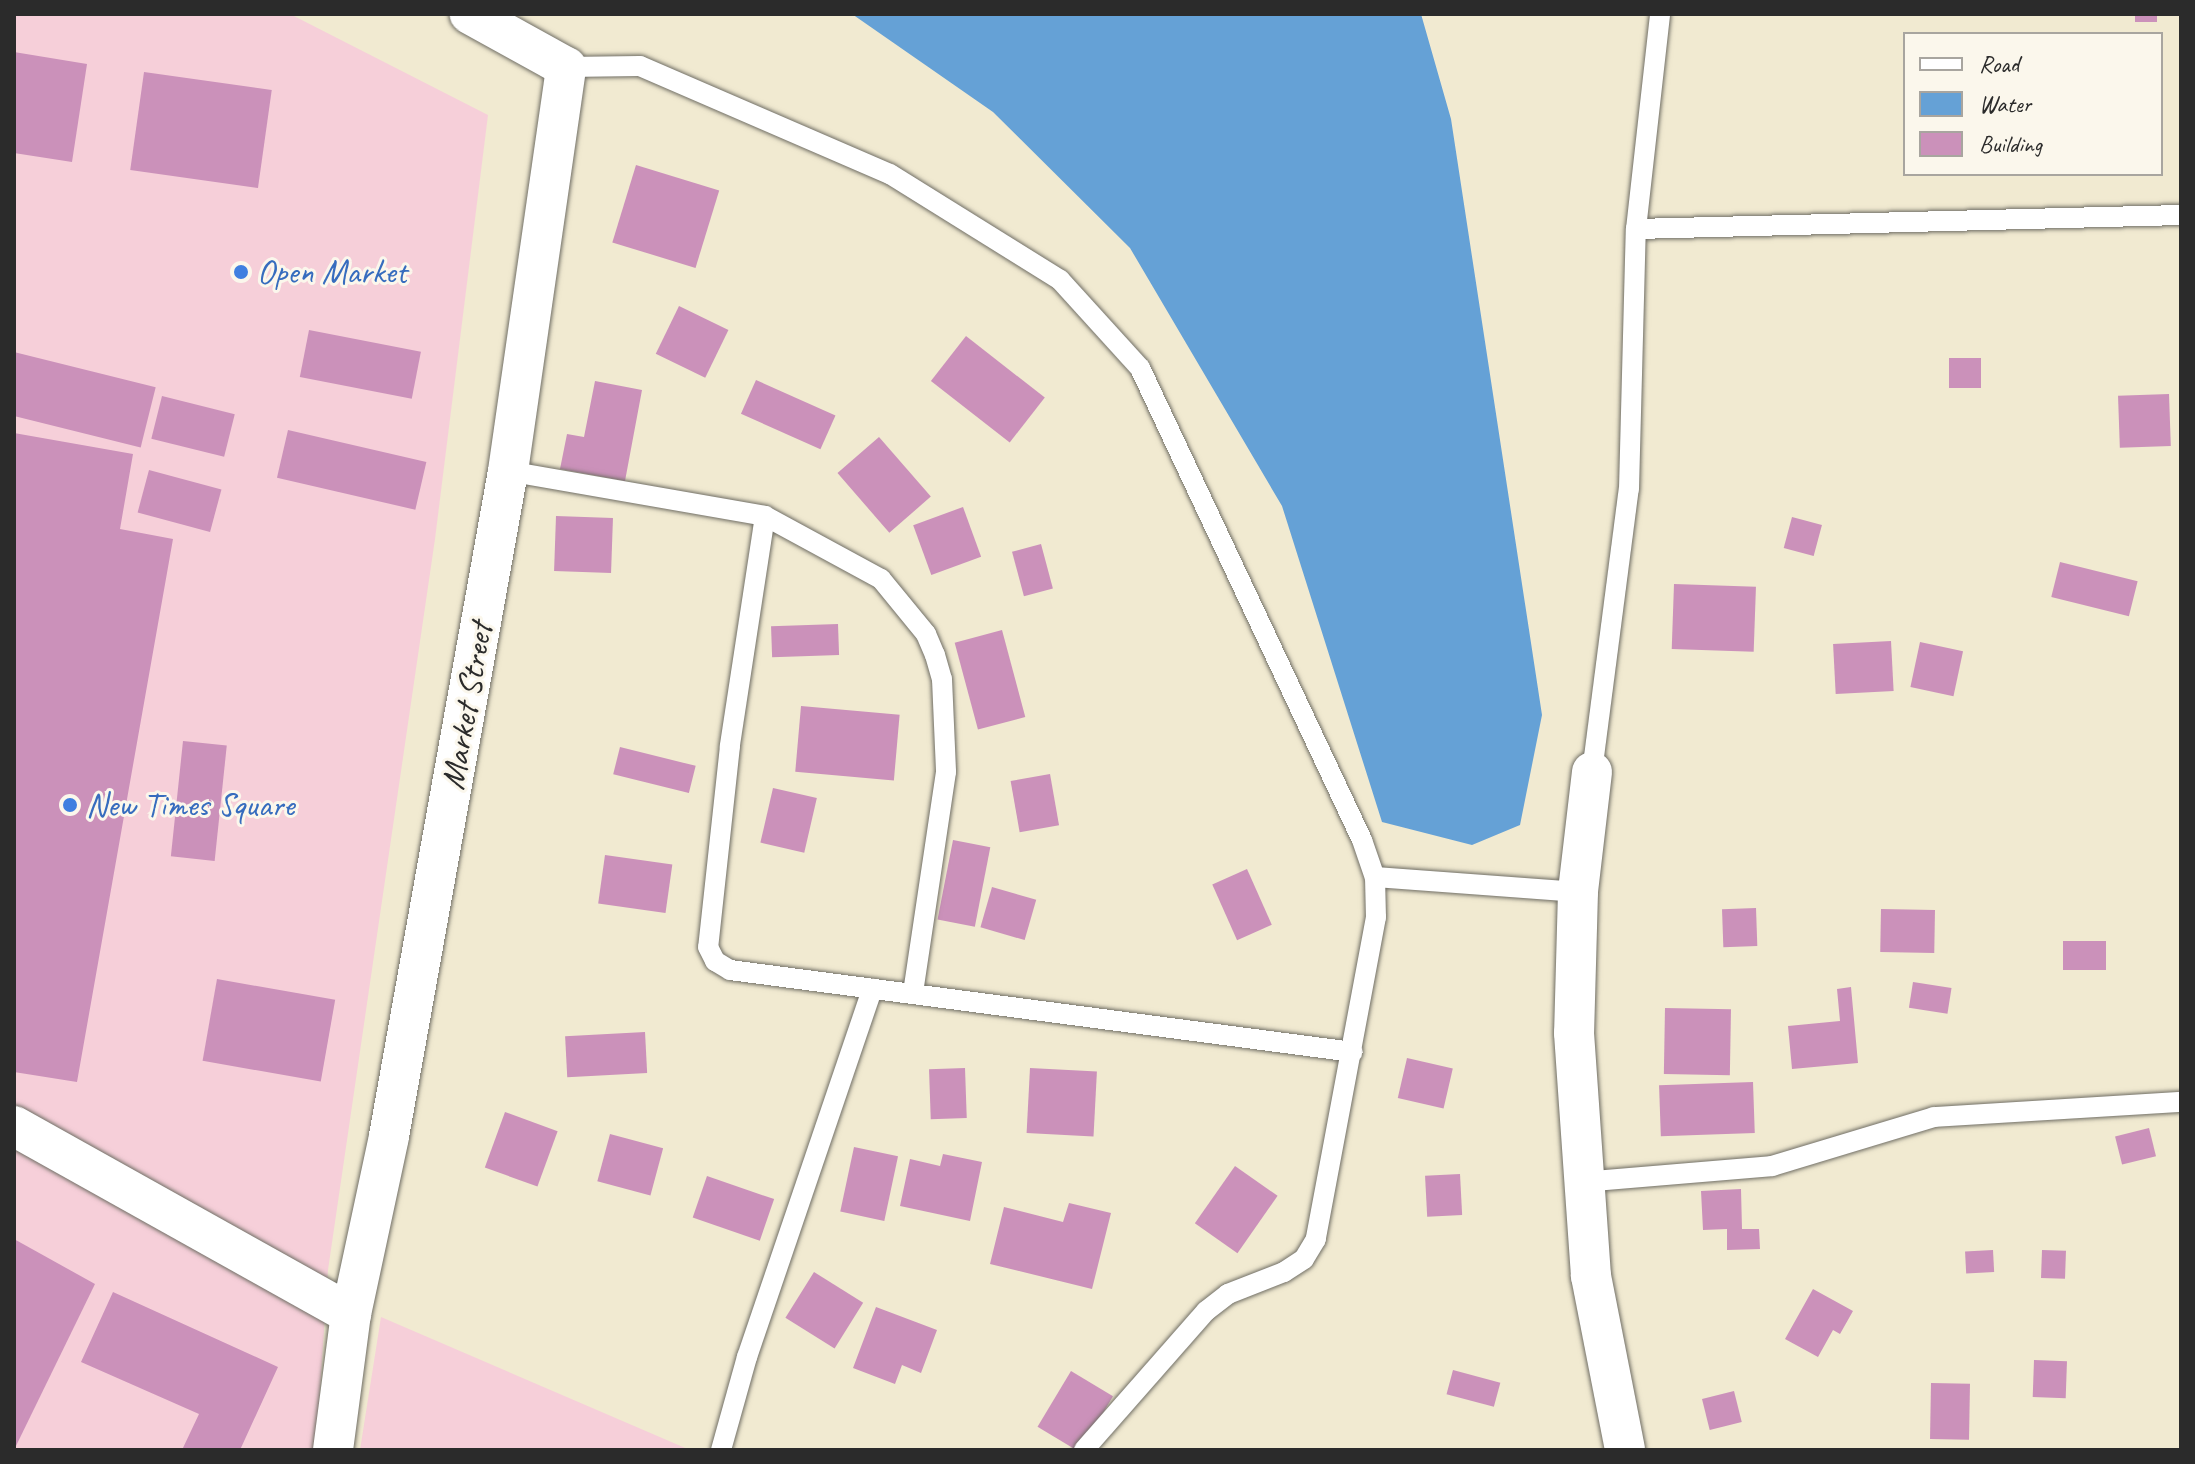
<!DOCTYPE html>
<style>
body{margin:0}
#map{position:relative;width:2195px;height:1464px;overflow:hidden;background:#f1ead1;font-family:Caveat,sans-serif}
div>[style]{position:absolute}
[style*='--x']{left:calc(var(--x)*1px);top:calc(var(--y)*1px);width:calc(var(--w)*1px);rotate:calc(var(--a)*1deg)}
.built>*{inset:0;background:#f6cfd9}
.water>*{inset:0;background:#65a1d6}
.building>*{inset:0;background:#cb91ba;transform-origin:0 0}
.roads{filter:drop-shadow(0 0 2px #706e65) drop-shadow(0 0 2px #706e65)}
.lane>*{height:20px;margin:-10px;padding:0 10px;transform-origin:10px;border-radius:10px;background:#fff}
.street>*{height:40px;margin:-20px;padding:0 20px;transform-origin:20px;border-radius:20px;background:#fff}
.dots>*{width:22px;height:22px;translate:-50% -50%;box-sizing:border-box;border:4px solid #fbf7ec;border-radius:50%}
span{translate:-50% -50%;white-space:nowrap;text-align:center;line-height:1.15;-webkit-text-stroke:6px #fbf7ec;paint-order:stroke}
.shop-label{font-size:34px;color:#366cbe}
.left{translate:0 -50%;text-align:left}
.street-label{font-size:34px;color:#2b2b2b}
.frame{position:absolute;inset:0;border:16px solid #2b2b2b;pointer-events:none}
.legend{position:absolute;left:1903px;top:32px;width:260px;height:144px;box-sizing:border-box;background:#fbf7ec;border:2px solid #a8a59f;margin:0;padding:10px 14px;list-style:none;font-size:24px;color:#2b2b2b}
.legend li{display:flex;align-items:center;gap:16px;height:40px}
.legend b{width:40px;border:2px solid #a8a59f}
</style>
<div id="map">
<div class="built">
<i style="clip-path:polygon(14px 14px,290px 14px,488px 115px,435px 539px,328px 1270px,316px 1450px,14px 1450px)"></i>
<i style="clip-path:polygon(381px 1317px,690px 1450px,360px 1450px)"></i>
</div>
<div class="water">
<i style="clip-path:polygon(852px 14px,1421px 14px,1451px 119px,1542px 715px,1520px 825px,1472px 845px,1382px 822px,1282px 506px,1130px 248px,993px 112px)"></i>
</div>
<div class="building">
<i style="left:2135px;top:14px;width:22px;height:8px"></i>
<i style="clip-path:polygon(14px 52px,87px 64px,72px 162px,14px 153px)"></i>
<i style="left:144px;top:72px;width:129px;height:99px;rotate:8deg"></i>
<i style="left:636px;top:165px;width:87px;height:81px;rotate:17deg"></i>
<i style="left:679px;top:306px;width:55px;height:53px;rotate:26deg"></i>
<i style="left:309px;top:330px;width:114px;height:48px;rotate:11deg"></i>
<i style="left:966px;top:336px;width:100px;height:57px;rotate:38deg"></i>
<i style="left:14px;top:352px;width:146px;height:62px;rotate:14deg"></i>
<i style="left:1949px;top:358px;width:32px;height:30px"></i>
<i style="left:756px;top:380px;width:87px;height:37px;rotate:24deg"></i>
<i style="clip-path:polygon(595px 381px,642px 390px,625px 481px,560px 469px,567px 434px,584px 437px)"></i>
<i style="left:2169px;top:394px;width:52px;height:51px;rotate:88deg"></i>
<i style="left:162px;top:396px;width:75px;height:44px;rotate:14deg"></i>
<i style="left:288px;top:430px;width:142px;height:49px;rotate:13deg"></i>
<i style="clip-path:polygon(14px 433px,133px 454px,120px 529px,173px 539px,77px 1082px,14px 1072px)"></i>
<i style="left:879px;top:437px;width:79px;height:55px;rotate:49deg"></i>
<i style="left:149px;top:470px;width:75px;height:44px;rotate:15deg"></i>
<i style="left:963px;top:507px;width:53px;height:53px;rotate:70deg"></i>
<i style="left:556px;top:516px;width:57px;height:55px;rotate:2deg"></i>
<i style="left:1792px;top:517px;width:31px;height:32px;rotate:15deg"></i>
<i style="left:1041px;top:544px;width:46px;height:30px;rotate:75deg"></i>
<i style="left:2060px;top:562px;width:80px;height:36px;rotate:14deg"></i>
<i style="left:1674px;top:584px;width:82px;height:65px;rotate:2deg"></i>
<i style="left:838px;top:624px;width:31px;height:67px;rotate:88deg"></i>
<i style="left:1002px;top:630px;width:90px;height:49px;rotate:75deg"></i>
<i style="left:1891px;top:641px;width:50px;height:58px;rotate:87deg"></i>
<i style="left:1920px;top:642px;width:44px;height:46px;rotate:12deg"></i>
<i style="left:801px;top:706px;width:99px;height:66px;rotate:5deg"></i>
<i style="left:183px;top:741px;width:44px;height:116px;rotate:6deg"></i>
<i style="left:620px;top:747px;width:78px;height:28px;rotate:14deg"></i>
<i style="left:1050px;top:774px;width:52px;height:40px;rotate:80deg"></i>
<i style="left:773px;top:788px;width:45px;height:56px;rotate:13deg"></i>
<i style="left:953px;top:840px;width:38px;height:81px;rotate:11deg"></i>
<i style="left:605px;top:855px;width:68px;height:49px;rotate:8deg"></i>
<i style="left:1247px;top:869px;width:61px;height:38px;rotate:66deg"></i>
<i style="left:992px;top:887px;width:46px;height:42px;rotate:16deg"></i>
<i style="left:1756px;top:908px;width:38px;height:34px;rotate:88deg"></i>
<i style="left:1881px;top:909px;width:54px;height:43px;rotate:1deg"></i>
<i style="left:2063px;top:941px;width:43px;height:29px"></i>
<i style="left:217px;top:979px;width:120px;height:83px;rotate:10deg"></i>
<i style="left:1913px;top:982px;width:39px;height:26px;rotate:9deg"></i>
<i style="clip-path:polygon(1851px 987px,1858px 1063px,1792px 1069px,1788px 1026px,1840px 1021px,1837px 989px)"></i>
<i style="left:1665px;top:1008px;width:66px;height:66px;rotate:1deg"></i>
<i style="left:645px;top:1032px;width:41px;height:80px;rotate:87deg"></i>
<i style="left:1407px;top:1058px;width:47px;height:41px;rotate:13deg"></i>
<i style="left:965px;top:1068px;width:50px;height:36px;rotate:88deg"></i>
<i style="left:1030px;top:1068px;width:67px;height:65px;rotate:3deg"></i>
<i style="left:1753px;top:1082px;width:51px;height:94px;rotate:88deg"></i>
<i style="left:505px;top:1112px;width:56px;height:59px;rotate:20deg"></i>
<i style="left:2149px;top:1128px;width:29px;height:35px;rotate:76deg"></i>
<i style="left:610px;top:1134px;width:55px;height:49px;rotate:15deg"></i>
<i style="left:854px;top:1147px;width:45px;height:66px;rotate:12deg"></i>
<i style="clip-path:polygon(943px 1154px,982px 1162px,970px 1221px,900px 1206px,910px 1159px,940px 1166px)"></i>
<i style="left:1235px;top:1166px;width:52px;height:70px;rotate:35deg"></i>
<i style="left:1460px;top:1174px;width:41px;height:35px;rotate:87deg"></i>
<i style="left:707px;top:1176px;width:71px;height:44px;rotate:19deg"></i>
<i style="clip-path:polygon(1741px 1189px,1742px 1229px,1759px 1229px,1760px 1249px,1727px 1250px,1727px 1229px,1703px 1230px,1701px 1191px)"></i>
<i style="clip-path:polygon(1069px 1203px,1111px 1213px,1092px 1289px,990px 1264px,1004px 1207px,1063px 1222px)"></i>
<i style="clip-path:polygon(14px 1239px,95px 1284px,14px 1450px)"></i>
<i style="left:1993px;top:1250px;width:22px;height:28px;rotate:87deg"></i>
<i style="left:2042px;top:1250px;width:24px;height:28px;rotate:2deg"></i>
<i style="left:814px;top:1272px;width:58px;height:54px;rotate:32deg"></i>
<i style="clip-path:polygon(1813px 1289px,1853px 1311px,1840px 1334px,1833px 1330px,1818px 1357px,1785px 1339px)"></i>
<i style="clip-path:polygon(113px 1292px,278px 1367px,240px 1450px,182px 1450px,199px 1414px,81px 1362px)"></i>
<i style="clip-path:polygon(876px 1307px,937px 1330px,921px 1373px,902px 1365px,895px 1384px,853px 1368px)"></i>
<i style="left:2034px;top:1360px;width:33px;height:37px;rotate:2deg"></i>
<i style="left:1453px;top:1370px;width:49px;height:25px;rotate:15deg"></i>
<i style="left:1071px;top:1371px;width:49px;height:65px;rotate:31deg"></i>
<i style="left:1931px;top:1383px;width:39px;height:56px;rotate:1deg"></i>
<i style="left:1734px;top:1391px;width:32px;height:33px;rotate:76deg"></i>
</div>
<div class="roads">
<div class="lane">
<i style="--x:566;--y:67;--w:74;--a:-0.8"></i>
<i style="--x:640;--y:66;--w:272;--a:23.4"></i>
<i style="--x:890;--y:174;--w:200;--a:31.9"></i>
<i style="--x:1060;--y:280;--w:119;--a:47.7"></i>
<i style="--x:1140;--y:368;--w:522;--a:64.81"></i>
<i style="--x:1362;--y:840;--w:39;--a:71"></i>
<i style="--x:1375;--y:877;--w:40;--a:88.6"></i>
<i style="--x:1376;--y:917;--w:328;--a:100.6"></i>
<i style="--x:1316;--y:1239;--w:23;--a:121"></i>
<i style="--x:1304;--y:1259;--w:24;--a:147"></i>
<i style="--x:1284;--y:1272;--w:60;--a:158.6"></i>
<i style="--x:1228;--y:1294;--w:28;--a:142"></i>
<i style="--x:1206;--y:1311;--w:185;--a:131.3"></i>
<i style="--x:1636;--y:229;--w:545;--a:-1.47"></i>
<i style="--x:508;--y:471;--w:261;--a:9.9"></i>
<i style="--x:765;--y:516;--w:233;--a:98.7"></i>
<i style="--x:730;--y:746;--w:202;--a:96.2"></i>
<i style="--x:708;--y:947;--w:16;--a:63"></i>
<i style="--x:715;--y:961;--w:17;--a:31"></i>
<i style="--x:730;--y:970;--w:628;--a:7.5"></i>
<i style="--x:765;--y:516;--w:132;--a:28.5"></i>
<i style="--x:881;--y:579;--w:71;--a:50.7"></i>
<i style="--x:926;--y:634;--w:23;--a:67"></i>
<i style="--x:935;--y:655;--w:25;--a:74"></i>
<i style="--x:942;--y:679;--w:93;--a:87.5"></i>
<i style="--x:946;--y:772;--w:224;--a:98.5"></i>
<i style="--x:1592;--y:772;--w:285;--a:-82.6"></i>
<i style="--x:1629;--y:489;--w:260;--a:-88.5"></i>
<i style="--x:1636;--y:229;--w:216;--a:-83.6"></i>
<i style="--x:1375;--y:877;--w:204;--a:4.2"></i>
<i style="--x:1583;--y:1182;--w:190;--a:-4.8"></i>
<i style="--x:1772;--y:1166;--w:169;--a:-16.8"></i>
<i style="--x:1934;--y:1117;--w:247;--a:-3.5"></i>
<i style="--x:721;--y:1450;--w:97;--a:-74.4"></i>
<i style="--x:747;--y:1357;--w:389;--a:-71.2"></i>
</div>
<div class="street">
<i style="--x:1592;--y:772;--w:121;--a:96.7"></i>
<i style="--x:1578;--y:892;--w:141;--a:91.6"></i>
<i style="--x:1574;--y:1033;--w:244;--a:86"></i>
<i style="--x:1591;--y:1276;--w:177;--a:78.9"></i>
<i style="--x:14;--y:1126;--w:386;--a:29.2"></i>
<i style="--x:333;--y:1450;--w:137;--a:-82.5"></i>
<i style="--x:351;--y:1314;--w:182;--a:-77.9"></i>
<i style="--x:389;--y:1136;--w:676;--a:-79.85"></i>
<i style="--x:508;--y:471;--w:408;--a:-81.8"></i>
<i style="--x:566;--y:67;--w:110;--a:-151.1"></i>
</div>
</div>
<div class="dots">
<i style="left:241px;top:272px;background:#3f7fe0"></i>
<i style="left:70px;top:805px;background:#3f7fe0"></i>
</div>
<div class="shop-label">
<span class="left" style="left:257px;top:272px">Open Market</span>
<span class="left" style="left:86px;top:805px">New Times Square</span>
</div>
<div class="street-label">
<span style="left:466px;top:706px;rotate:-80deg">Market Street</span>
</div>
<div class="frame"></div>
<ul class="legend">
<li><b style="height:10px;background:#fff"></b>Road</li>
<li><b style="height:22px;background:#65a1d6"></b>Water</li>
<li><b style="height:22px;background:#cb91ba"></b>Building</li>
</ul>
</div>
